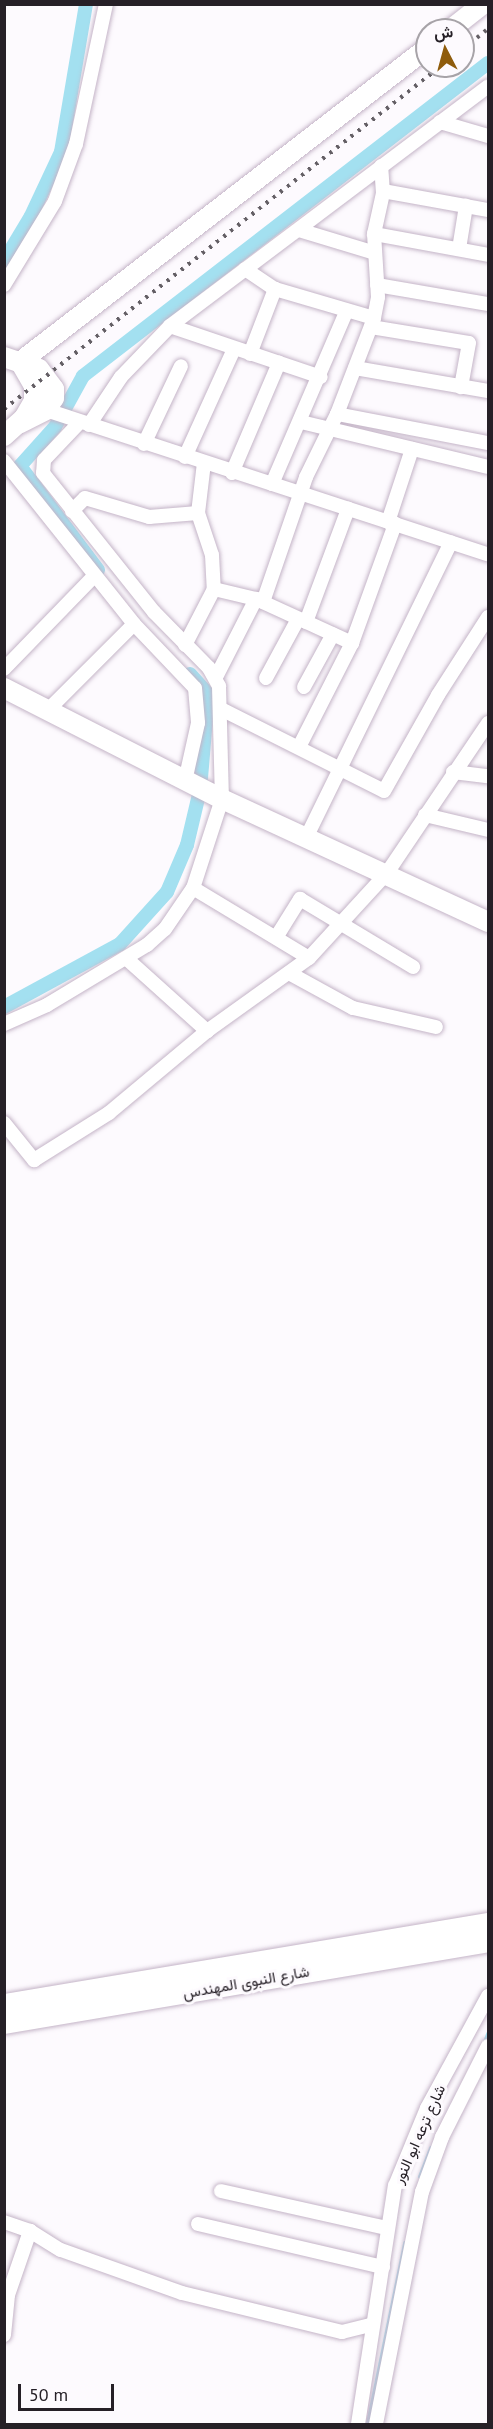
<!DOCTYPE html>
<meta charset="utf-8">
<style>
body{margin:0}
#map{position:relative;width:493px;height:2429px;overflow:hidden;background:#fdfafe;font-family:"PT Sans",Vazirmatn,sans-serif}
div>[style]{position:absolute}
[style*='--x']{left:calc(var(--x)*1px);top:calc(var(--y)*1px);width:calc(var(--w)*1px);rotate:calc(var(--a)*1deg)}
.stream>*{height:4px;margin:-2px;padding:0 2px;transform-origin:2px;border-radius:2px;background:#a3e0f0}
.canal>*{height:14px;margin:-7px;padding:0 7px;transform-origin:7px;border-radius:7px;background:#a3e0f0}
.roads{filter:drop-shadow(0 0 2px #c4b4c7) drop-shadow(0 0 2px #c4b4c7)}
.street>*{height:14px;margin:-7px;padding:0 7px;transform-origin:7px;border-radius:7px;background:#fff}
.secondary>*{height:20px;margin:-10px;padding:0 10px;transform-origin:10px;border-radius:10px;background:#fff}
.primary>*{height:21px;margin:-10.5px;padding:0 10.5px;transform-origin:10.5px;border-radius:10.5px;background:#fff}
.rail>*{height:4px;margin-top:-2px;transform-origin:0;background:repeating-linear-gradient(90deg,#635e64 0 3px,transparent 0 9px)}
span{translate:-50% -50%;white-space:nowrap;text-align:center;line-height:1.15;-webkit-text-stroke:6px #fdfafe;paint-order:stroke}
.street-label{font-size:15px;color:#262027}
.frame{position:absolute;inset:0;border:6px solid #262027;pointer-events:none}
.north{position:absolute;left:415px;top:18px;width:60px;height:60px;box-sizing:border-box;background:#fdfafe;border:2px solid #a7a3a8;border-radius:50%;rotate:354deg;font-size:16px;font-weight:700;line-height:24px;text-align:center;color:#262027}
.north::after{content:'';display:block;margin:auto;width:21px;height:27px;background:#8f5c0c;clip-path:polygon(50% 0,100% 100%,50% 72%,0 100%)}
.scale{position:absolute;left:18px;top:2384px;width:96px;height:27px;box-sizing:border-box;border:3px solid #262027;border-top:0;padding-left:8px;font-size:18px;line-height:21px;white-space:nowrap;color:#262027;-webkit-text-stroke:4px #fdfafe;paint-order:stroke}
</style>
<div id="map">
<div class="stream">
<i style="--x:485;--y:2042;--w:9;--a:-69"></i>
<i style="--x:420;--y:2177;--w:31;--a:-69"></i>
<i style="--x:368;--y:2424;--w:185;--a:-78.4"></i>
</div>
<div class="canal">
<i style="--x:4;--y:261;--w:52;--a:-59"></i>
<i style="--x:31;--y:216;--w:71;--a:-64.9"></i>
<i style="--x:61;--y:152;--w:150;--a:-80.4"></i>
<i style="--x:98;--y:570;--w:130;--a:-126.9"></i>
<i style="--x:20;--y:466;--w:52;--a:-48.1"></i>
<i style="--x:55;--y:427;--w:58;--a:-61.2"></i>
<i style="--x:83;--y:376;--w:512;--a:-37.7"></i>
<i style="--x:4;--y:1007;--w:132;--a:-28.5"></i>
<i style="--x:120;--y:944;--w:70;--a:-47.9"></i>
<i style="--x:167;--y:892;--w:51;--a:-66.9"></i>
<i style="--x:187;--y:845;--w:57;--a:-76.7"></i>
<i style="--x:200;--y:790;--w:96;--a:-85.2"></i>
<i style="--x:208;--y:694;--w:27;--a:-132"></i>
</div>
<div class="roads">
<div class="street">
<i style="--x:440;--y:122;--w:50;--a:16.3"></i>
<i style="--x:383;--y:191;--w:107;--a:10.3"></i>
<i style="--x:299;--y:230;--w:76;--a:16.8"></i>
<i style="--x:374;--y:234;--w:42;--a:-77.6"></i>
<i style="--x:383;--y:193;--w:27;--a:-94"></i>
<i style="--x:459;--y:249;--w:44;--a:-80.8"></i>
<i style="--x:245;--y:269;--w:36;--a:34"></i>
<i style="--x:275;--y:289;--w:103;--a:16.3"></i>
<i style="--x:4;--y:285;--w:98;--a:-58.7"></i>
<i style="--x:55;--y:201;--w:61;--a:-69.8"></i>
<i style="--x:76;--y:144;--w:143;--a:-77.9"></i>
<i style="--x:377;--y:285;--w:113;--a:9.7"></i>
<i style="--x:170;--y:326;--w:159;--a:18.7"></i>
<i style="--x:371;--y:327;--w:99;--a:9.3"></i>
<i style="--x:469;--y:343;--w:45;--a:100.3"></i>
<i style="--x:250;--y:354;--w:70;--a:-69"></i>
<i style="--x:355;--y:368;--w:135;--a:9.8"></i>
<i style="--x:40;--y:408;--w:471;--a:18.1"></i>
<i style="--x:337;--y:414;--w:154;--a:10.9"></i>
<i style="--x:80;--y:422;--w:52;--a:133.5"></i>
<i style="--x:44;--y:460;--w:13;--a:94"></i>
<i style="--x:43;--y:473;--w:178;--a:51.4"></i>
<i style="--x:154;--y:612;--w:78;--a:45.5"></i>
<i style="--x:209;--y:668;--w:21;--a:61"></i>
<i style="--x:219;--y:686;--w:113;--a:88.5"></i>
<i style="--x:222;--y:799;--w:94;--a:108"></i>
<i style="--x:301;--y:422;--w:192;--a:13.5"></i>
<i style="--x:89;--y:425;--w:58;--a:-56.3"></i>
<i style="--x:121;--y:377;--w:71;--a:-46.1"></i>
<i style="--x:170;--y:326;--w:398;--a:-37"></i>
<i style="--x:144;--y:444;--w:86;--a:-64.6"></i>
<i style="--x:185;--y:457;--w:119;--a:-65.6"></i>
<i style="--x:4;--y:461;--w:208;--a:51.4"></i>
<i style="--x:134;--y:624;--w:88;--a:46.4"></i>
<i style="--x:195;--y:688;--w:35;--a:85"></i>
<i style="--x:198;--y:723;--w:59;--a:102.6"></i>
<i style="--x:232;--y:473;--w:120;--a:-66.9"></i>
<i style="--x:272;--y:484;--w:189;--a:-66.7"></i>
<i style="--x:72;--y:511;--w:18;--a:-45"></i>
<i style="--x:85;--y:498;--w:67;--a:16.5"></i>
<i style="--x:149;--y:517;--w:49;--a:-4.7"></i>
<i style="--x:198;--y:513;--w:50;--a:-83.2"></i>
<i style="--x:198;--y:513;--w:44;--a:71.6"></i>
<i style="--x:212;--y:555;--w:34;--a:87"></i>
<i style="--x:388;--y:522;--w:77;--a:-71.8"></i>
<i style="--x:263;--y:602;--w:132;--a:-71"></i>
<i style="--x:306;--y:477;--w:70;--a:-63.8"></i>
<i style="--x:337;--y:414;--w:103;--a:-68.9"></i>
<i style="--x:374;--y:318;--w:21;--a:-79"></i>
<i style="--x:378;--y:297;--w:63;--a:-93.6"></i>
<i style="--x:374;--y:234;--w:116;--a:10.4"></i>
<i style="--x:306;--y:622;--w:121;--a:-69.6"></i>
<i style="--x:185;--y:645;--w:63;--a:-62.6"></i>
<i style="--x:214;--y:589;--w:43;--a:13.4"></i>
<i style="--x:256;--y:599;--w:106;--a:24.6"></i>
<i style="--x:4;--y:669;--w:129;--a:-45.9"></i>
<i style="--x:216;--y:677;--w:88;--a:-62.9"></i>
<i style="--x:266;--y:678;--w:67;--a:-61.5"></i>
<i style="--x:304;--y:687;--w:60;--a:-61.3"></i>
<i style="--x:49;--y:709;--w:120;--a:-45"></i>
<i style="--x:221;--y:709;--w:182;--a:26.7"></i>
<i style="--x:384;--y:791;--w:110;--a:-60.6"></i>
<i style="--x:438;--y:695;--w:93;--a:-57.3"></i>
<i style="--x:299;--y:747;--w:117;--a:-63"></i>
<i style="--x:352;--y:643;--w:127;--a:-70.1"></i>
<i style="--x:453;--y:772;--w:35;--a:7"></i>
<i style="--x:425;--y:815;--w:65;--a:13.4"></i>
<i style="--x:307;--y:836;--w:327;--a:-63.9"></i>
<i style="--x:277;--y:936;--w:44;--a:-58.1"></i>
<i style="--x:300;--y:899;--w:132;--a:31"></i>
<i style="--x:127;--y:959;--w:108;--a:42"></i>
<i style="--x:289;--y:973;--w:73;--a:28.7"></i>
<i style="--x:353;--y:1008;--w:85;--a:12.9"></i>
<i style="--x:4;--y:1024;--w:47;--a:-23.8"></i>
<i style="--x:47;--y:1005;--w:117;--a:-31"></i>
<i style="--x:147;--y:945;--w:24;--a:-42"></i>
<i style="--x:165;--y:929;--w:50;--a:-55.7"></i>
<i style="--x:193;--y:888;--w:135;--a:31.1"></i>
<i style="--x:309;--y:958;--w:115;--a:-47.5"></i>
<i style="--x:387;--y:873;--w:181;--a:-56"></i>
<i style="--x:4;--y:1123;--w:48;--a:51"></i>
<i style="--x:34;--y:1160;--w:89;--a:-32.1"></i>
<i style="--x:109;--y:1113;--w:128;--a:-39.9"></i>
<i style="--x:207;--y:1031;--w:125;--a:-35.6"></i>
<i style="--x:221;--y:2191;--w:170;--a:12.6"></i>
<i style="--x:4;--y:2222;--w:28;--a:19"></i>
<i style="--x:30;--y:2231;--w:36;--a:32"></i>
<i style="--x:61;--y:2250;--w:128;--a:19.6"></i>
<i style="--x:182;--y:2293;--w:165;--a:13.7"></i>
<i style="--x:342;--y:2332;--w:30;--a:-14"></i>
<i style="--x:198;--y:2224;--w:190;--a:13.1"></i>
<i style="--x:4;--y:2335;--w:40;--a:-84.3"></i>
<i style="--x:8;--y:2295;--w:68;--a:-71"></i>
<i style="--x:358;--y:2424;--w:241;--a:-81.2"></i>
<i style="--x:395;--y:2186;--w:84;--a:-67.7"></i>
<i style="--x:427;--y:2108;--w:128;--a:-61.4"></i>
<i style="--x:376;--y:2424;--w:237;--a:-78.8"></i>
<i style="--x:422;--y:2192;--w:59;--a:-70"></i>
<i style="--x:442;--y:2137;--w:102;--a:-63.2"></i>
</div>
<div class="secondary">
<i style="--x:450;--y:30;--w:42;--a:-38.2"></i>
<i style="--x:4;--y:357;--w:37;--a:19"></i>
<i style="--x:39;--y:369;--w:25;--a:53"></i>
<i style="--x:54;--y:389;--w:9;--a:90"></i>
<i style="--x:54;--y:398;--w:14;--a:124"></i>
<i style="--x:46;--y:410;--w:30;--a:153"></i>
<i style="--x:20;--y:362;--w:514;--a:-37.65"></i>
<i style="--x:4;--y:436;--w:27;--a:-42"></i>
<i style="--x:24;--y:418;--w:20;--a:-60"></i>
<i style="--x:34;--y:401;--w:15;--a:-90"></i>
<i style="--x:34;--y:386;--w:28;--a:-120"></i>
<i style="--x:4;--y:688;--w:245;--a:27"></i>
<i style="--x:222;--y:799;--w:293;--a:24.8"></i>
</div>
<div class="primary">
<i style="--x:4;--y:2004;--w:491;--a:-9.5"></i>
<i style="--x:4;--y:2023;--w:491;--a:-9.6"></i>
</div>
</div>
<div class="rail">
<i style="--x:463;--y:49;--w:32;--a:-39"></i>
<i style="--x:4;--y:409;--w:556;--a:-38.13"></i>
</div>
<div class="street-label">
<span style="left:246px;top:1982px;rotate:-10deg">شارع النبوى المهندس</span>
<span style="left:419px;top:2134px;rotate:-66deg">شارع ترعه ابو النور</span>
</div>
<div class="frame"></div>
<div class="north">ش</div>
<div class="scale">50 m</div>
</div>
